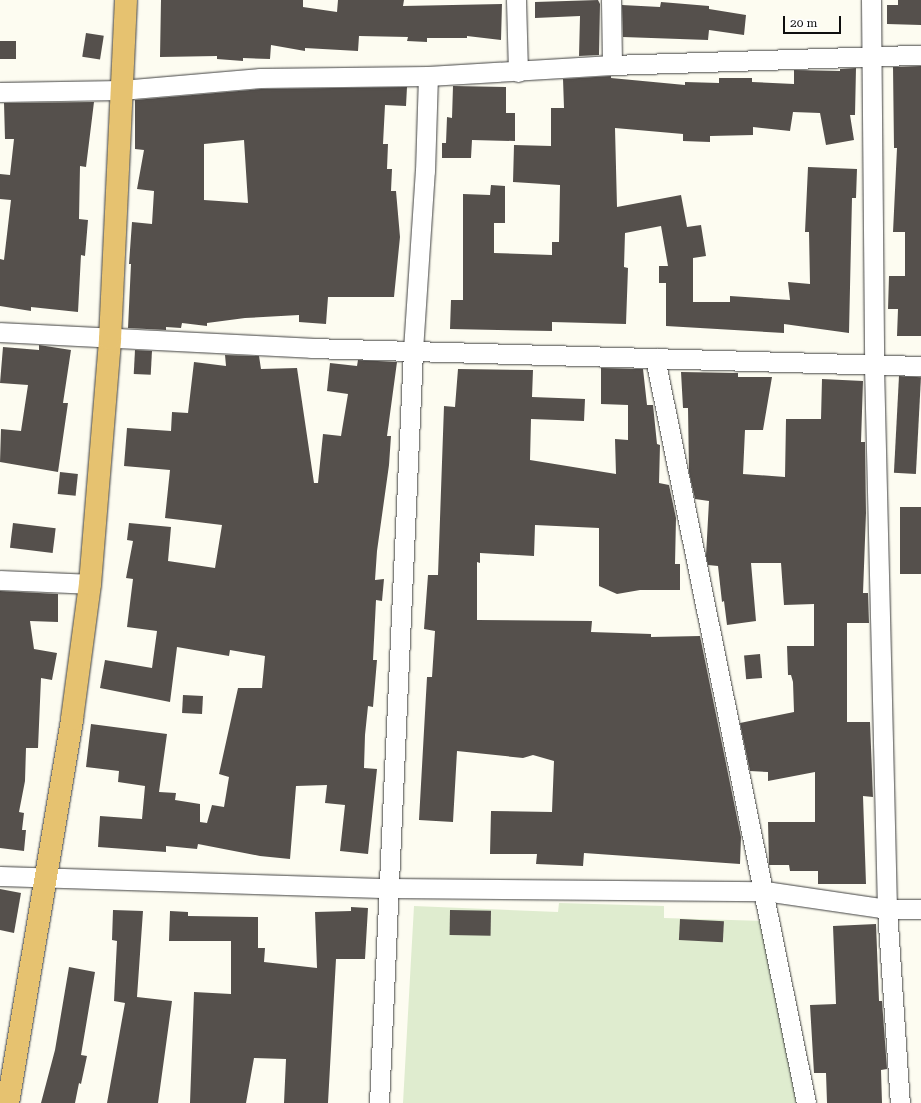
<!DOCTYPE html>
<style>
body{margin:0}
#map{position:relative;width:921px;height:1103px;overflow:hidden;background:#fdfcf1;font-family:"Roboto Serif",serif}
div>[style]{position:absolute}
[style*='--x']{left:calc(var(--x)*1px);top:calc(var(--y)*1px);width:calc(var(--w)*1px);rotate:calc(var(--a)*1deg)}
.pitch>*{inset:0;background:#dfeccf}
.building>*{inset:0;background:#55504c;transform-origin:0 0}
.roads{filter:drop-shadow(0 0 1px #414141) drop-shadow(0 0 1px #414141)}
.minor>*{height:19px;margin:-9.5px;padding:0 9.5px;transform-origin:9.5px;border-radius:9.5px;background:#fff}
.trunk>*{height:22px;margin:-11px;padding:0 11px;transform-origin:11px;border-radius:11px;background:#e6c270}
span{translate:-50% -50%;white-space:nowrap;text-align:center;line-height:1.15;-webkit-text-stroke:4px #fff;paint-order:stroke}
.scale{position:absolute;left:783px;top:16px;width:58px;height:18px;box-sizing:border-box;border:2px solid #0e0e0e;border-top:0;padding-left:5px;font-size:12px;line-height:14px;white-space:nowrap;color:#0e0e0e;-webkit-text-stroke:3px #fff;paint-order:stroke}
</style>
<div id="map">
<div class="pitch">
<i style="clip-path:polygon(559px 903px,664px 906px,664px 918px,766px 921px,804px 1103px,403px 1103px,414px 906px,558px 912px)"></i>
</div>
<div class="building">
<i style="clip-path:polygon(161px 0,303px 0,303px 7px,337px 12px,338px 0,404px 0,403px 6px,502px 4px,501px 40px,467px 36px,467px 38px,427px 38px,427px 42px,407px 41px,408px 37px,359px 36px,358px 51px,305px 48px,305px 51px,271px 45px,270px 59px,243px 58px,243px 61px,217px 59px,217px 56px,160px 57px)"></i>
<i style="clip-path:polygon(598px 0,600px 4px,599px 55px,579px 56px,580px 16px,535px 18px,535px 2px)"></i>
<i style="clip-path:polygon(898px 0,921px 0,921px 25px,887px 24px,887px 5px,898px 5px)"></i>
<i style="clip-path:polygon(661px 2px,709px 6px,709px 9px,746px 15px,744px 35px,709px 30px,708px 40px,623px 37px,622px 5px,660px 7px)"></i>
<i style="left:86px;top:33px;width:18px;height:24px;rotate:9deg"></i>
<i style="left:0;top:41px;width:16px;height:18px"></i>
<i style="clip-path:polygon(921px 66px,921px 336px,897px 336px,898px 309px,888px 309px,889px 276px,905px 276px,905px 232px,893px 232px,897px 148px,894px 148px,893px 67px)"></i>
<i style="clip-path:polygon(856px 68px,855px 115px,850px 115px,854px 140px,826px 145px,820px 113px,793px 112px,790px 131px,753px 127px,753px 135px,710px 136px,710px 142px,683px 141px,683px 134px,615px 128px,617px 207px,681px 195px,687px 227px,701px 225px,706px 256px,693px 258px,693px 302px,730px 302px,730px 296px,790px 300px,788px 282px,810px 284px,809px 232px,805px 232px,808px 167px,857px 169px,856px 198px,852px 198px,849px 333px,784px 324px,784px 333px,666px 326px,666px 283px,659px 283px,659px 266px,668px 266px,661px 226px,625px 233px,624px 267px,628px 268px,626px 324px,552px 322px,552px 331px,450px 329px,451px 300px,463px 300px,463px 194px,490px 195px,491px 185px,505px 186px,505px 223px,494px 223px,494px 253px,552px 255px,552px 242px,559px 242px,560px 185px,513px 182px,514px 145px,551px 146px,551px 108px,564px 108px,563px 79px,611px 76px,611px 78px,685px 85px,685px 82px,719px 83px,719px 78px,752px 78px,752px 82px,794px 84px,794px 70px,840px 71px,840px 69px)"></i>
<i style="clip-path:polygon(453px 86px,506px 87px,506px 113px,515px 113px,515px 141px,472px 140px,471px 158px,442px 158px,442px 143px,446px 143px,447px 117px,452px 118px)"></i>
<i style="clip-path:polygon(evenodd,407px 87px,406px 106px,385px 105px,383px 144px,388px 144px,387px 169px,392px 169px,391px 191px,396px 191px,400px 237px,394px 297px,328px 297px,326px 324px,299px 322px,299px 315px,245px 318px,207px 323px,207px 326px,182px 323px,181px 328px,166px 327px,166px 330px,128px 328px,131px 264px,129px 264px,132px 222px,152px 224px,154px 191px,137px 189px,144px 150px,135px 149px,135px 100px,261px 89px,407px 87px,244px 140px,248px 203px,204px 200px,204px 144px,244px 140px)"></i>
<i style="clip-path:polygon(94px 102px,86px 167px,80px 166px,79px 219px,88px 220px,85px 256px,81px 255px,78px 312px,31px 307px,31px 311px,0 306px,0 259px,4px 260px,11px 200px,0 199px,0 174px,10px 175px,14px 139px,5px 139px,4px 103px)"></i>
<i style="clip-path:polygon(39px 345px,71px 350px,63px 403px,68px 403px,58px 472px,0 462px,1px 429px,21px 431px,28px 385px,0 383px,3px 347px,39px 350px)"></i>
<i style="left:135px;top:350px;width:17px;height:24px;rotate:3deg"></i>
<i style="clip-path:polygon(225px 355px,259px 356px,261px 369px,297px 368px,314px 483px,318px 483px,323px 434px,341px 436px,348px 394px,327px 391px,330px 363px,357px 366px,358px 360px,397px 362px,387px 436px,391px 436px,389px 465px,377px 551px,375px 580px,384px 579px,382px 601px,376px 600px,373px 660px,377px 660px,373px 707px,368px 706px,365px 735px,364px 768px,377px 769px,368px 854px,340px 851px,345px 805px,325px 803px,327px 785px,296px 786px,290px 859px,260px 856px,198px 844px,197px 849px,166px 846px,166px 852px,98px 847px,100px 816px,142px 819px,145px 786px,118px 782px,119px 771px,86px 767px,91px 724px,167px 734px,159px 792px,176px 793px,175px 800px,200px 804px,200px 822px,207px 823px,212px 805px,224px 807px,229px 777px,219px 774px,238px 688px,262px 688px,265px 656px,230px 650px,229px 656px,177px 647px,170px 702px,100px 688px,105px 660px,152px 668px,157px 631px,127px 627px,133px 579px,126px 578px,133px 541px,127px 540px,129px 523px,171px 527px,168px 561px,215px 568px,222px 525px,165px 518px,170px 470px,124px 466px,127px 428px,171px 431px,172px 412px,188px 413px,194px 362px,226px 366px)"></i>
<i style="clip-path:polygon(601px 368px,643px 369px,647px 405px,653px 405px,657px 444px,660px 445px,659px 483px,669px 485px,676px 518px,675px 564px,680px 564px,680px 590px,640px 590px,617px 594px,599px 586px,599px 528px,535px 525px,534px 556px,480px 553px,480px 563px,477px 562px,477px 620px,592px 621px,591px 632px,651px 634px,651px 637px,700px 636px,741px 837px,740px 864px,584px 853px,583px 866px,536px 864px,537px 854px,490px 854px,491px 811px,552px 812px,554px 761px,533px 755px,523px 758px,457px 751px,453px 822px,419px 820px,427px 677px,432px 677px,435px 631px,424px 629px,428px 575px,438px 575px,444px 406px,455px 407px,458px 369px,533px 370px,532px 397px,585px 399px,584px 421px,531px 419px,530px 460px,616px 474px,615px 439px,628px 440px,628px 405px,601px 404px)"></i>
<i style="clip-path:polygon(681px 372px,738px 373px,738px 377px,772px 377px,763px 430px,745px 430px,743px 474px,785px 477px,786px 419px,821px 419px,822px 379px,863px 381px,861px 442px,865px 442px,866px 513px,863px 593px,868px 593px,869px 623px,847px 623px,847px 722px,870px 722px,873px 797px,863px 796px,866px 884px,818px 884px,818px 871px,790px 871px,789px 865px,769px 865px,768px 822px,815px 822px,815px 772px,768px 781px,768px 772px,750px 771px,740px 723px,794px 712px,793px 682px,791px 675px,788px 675px,787px 646px,814px 646px,814px 604px,784px 605px,781px 563px,751px 563px,756px 621px,727px 625px,724px 601px,722px 602px,718px 566px,708px 565px,706px 556px,709px 501px,695px 499px,689px 472px,688px 408px,683px 408px)"></i>
<i style="left:899px;top:376px;width:22px;height:97px;rotate:3deg"></i>
<i style="left:60px;top:472px;width:18px;height:22px;rotate:6deg"></i>
<i style="left:900px;top:507px;width:21px;height:67px"></i>
<i style="left:13px;top:523px;width:43px;height:25px;rotate:7deg"></i>
<i style="clip-path:polygon(0 591px,58px 594px,58px 622px,30px 621px,34px 649px,57px 653px,52px 680px,41px 678px,38px 748px,26px 748px,25px 781px,19px 812px,24px 813px,22px 830px,26px 830px,24px 851px,0 848px)"></i>
<i style="left:760px;top:654px;width:24px;height:16px;rotate:85deg"></i>
<i style="left:183px;top:695px;width:20px;height:18px;rotate:3deg"></i>
<i style="clip-path:polygon(0 889px,21px 893px,14px 933px,0 930px)"></i>
<i style="clip-path:polygon(351px 907px,368px 908px,365px 959px,336px 959px,328px 1103px,284px 1103px,286px 1059px,254px 1058px,246px 1103px,190px 1103px,194px 992px,231px 994px,231px 941px,169px 941px,170px 911px,188px 912px,188px 916px,258px 917px,258px 948px,265px 948px,264px 962px,317px 968px,315px 912px,351px 911px)"></i>
<i style="clip-path:polygon(113px 910px,143px 911px,137px 997px,172px 1001px,158px 1103px,107px 1103px,125px 1003px,114px 1001px,117px 941px,112px 940px)"></i>
<i style="left:450px;top:910px;width:41px;height:25px;rotate:1deg"></i>
<i style="left:680px;top:919px;width:44px;height:21px;rotate:3deg"></i>
<i style="clip-path:polygon(876px 924px,879px 1001px,882px 1001px,887px 1069px,881px 1070px,882px 1103px,827px 1103px,826px 1073px,814px 1073px,810px 1005px,836px 1004px,833px 926px)"></i>
<i style="clip-path:polygon(69px 967px,95px 972px,81px 1055px,87px 1056px,81px 1084px,79px 1083px,75px 1103px,41px 1103px,55px 1050px)"></i>
</div>
<div class="roads">
<div class="minor">
<i style="--x:516;--y:0;--w:72;--a:88.4"></i>
<i style="--x:611;--y:0;--w:65;--a:89.1"></i>
<i style="--x:871;--y:0;--w:366;--a:89.5"></i>
<i style="--x:874;--y:366;--w:543;--a:88.63"></i>
<i style="--x:887;--y:909;--w:194;--a:86.2"></i>
<i style="--x:0;--y:92;--w:121;--a:-0.9"></i>
<i style="--x:121;--y:90;--w:140;--a:-4.9"></i>
<i style="--x:260;--y:78;--w:168;--a:-0.7"></i>
<i style="--x:428;--y:76;--w:184;--a:-3.4"></i>
<i style="--x:612;--y:65;--w:309;--a:-1.9"></i>
<i style="--x:0;--y:332;--w:311;--a:2.9"></i>
<i style="--x:311;--y:348;--w:610;--a:1.69"></i>
<i style="--x:655;--y:358;--w:760;--a:78.54"></i>
<i style="--x:0;--y:580;--w:90;--a:2.5"></i>
<i style="--x:0;--y:876;--w:389;--a:1.8"></i>
<i style="--x:389;--y:888;--w:376;--a:0.5"></i>
<i style="--x:765;--y:891;--w:123;--a:8.4"></i>
<i style="--x:887;--y:909;--w:34;--a:0"></i>
<i style="--x:379;--y:1103;--w:754;--a:-87.41"></i>
<i style="--x:413;--y:350;--w:179;--a:-86.2"></i>
<i style="--x:425;--y:171;--w:95;--a:-88.2"></i>
</div>
<div class="trunk">
<i style="--x:8;--y:1103;--w:389;--a:-80.5"></i>
<i style="--x:72;--y:719;--w:136;--a:-82.4"></i>
<i style="--x:90;--y:584;--w:246;--a:-85.3"></i>
<i style="--x:110;--y:339;--w:339;--a:-87.3"></i>
</div>
</div>
<div class="scale">20 m</div>
</div>
